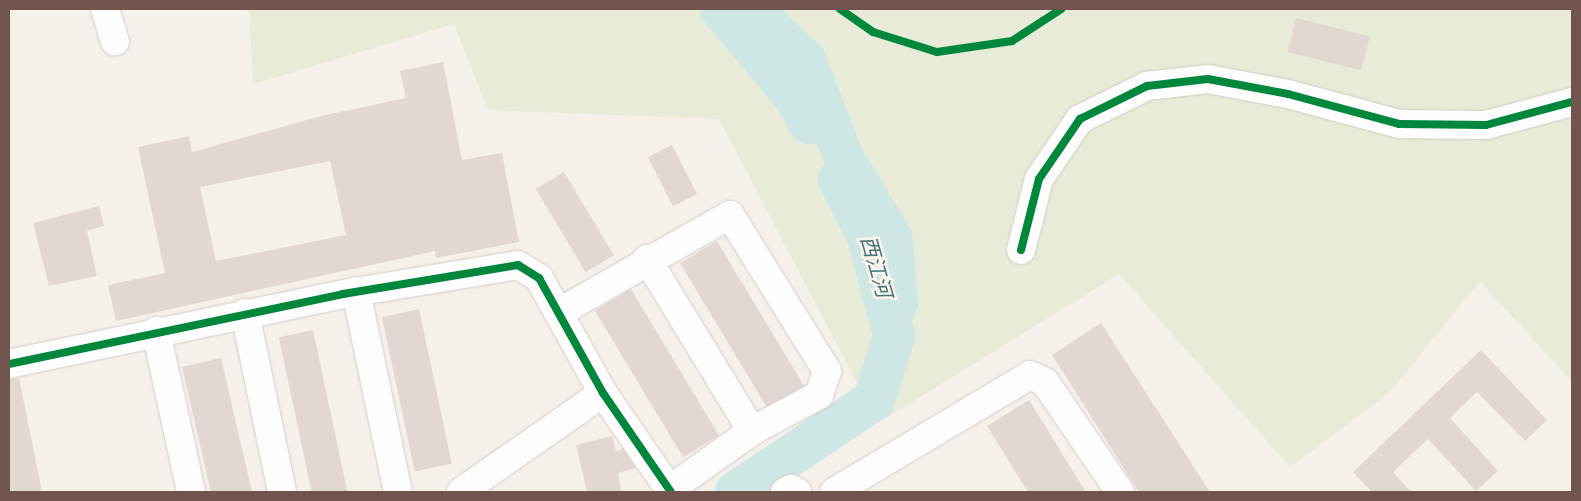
<!DOCTYPE html>
<meta charset="utf-8">
<style>
body{margin:0}
#map{position:relative;width:1581px;height:501px;overflow:hidden;background:#f6f0eb;font-family:"Alegreya Sans","Noto Sans SC",sans-serif}
div>[style]{position:absolute}
[style*='--x']{left:calc(var(--x)*1px);top:calc(var(--y)*1px);width:calc(var(--w)*1px);rotate:calc(var(--a)*1deg)}
.green>*{inset:0;background:#e7ebd7}
.water>*{inset:0;background:#cee7e4}
.river>*{height:42px;margin:-21px;padding:0 21px;transform-origin:21px;border-radius:21px;background:#cee7e4}
.building>*{inset:0;background:#e2d8d3;transform-origin:0 0}
.roads{filter:drop-shadow(0 0 1px #d5ccc8) drop-shadow(0 0 1px #d5ccc8)}
.minor>*{height:28px;margin:-14px;padding:0 14px;transform-origin:14px;border-radius:14px;background:#fefdfc}
.cycleway>*{height:8px;margin:-4px;padding:0 4px;transform-origin:4px;border-radius:4px;background:#00873e}
span{translate:-50% -50%;white-space:nowrap;text-align:center;line-height:1.15;-webkit-text-stroke:5px #fdf4ed;paint-order:stroke}
.water-label{font-size:21px;color:#427676;font-style:italic}
.frame{position:absolute;inset:0;border:10px solid #72544e;pointer-events:none}
</style>
<div id="map">
<div class="green">
<i style="clip-path:polygon(249px 9px,1572px 9px,1572px 382px,1480px 281px,1389px 393px,1290px 467px,1119px 274px,878px 423px,719px 119px,488px 110px,454px 24px,253px 84px)"></i>
</div>
<div class="water">
<i style="clip-path:polygon(731px 9px,781px 9px,823px 48px,862px 149px,912px 231px,918px 306px,900px 353px,882px 247px,842px 208px,806px 116px)"></i>
</div>
<div class="river">
<i style="--x:721;--y:9;--w:115;--a:49.9"></i>
<i style="--x:795;--y:97;--w:30;--a:62"></i>
<i style="--x:736;--y:492;--w:166;--a:-33.7"></i>
<i style="--x:874;--y:400;--w:67;--a:-72.6"></i>
<i style="--x:894;--y:336;--w:103;--a:-104.6"></i>
<i style="--x:868;--y:236;--w:63;--a:-117.4"></i>
</div>
<div class="building">
<i style="left:1296px;top:18px;width:76px;height:35px;rotate:14deg"></i>
<i style="clip-path:polygon(evenodd,443px 62px,462px 160px,502px 153px,519px 242px,436px 258px,435px 251px,116px 321px,108px 285px,165px 273px,138px 147px,189px 136px,192px 152px,321px 116px,406px 98px,400px 71px,443px 62px,330px 161px,346px 235px,216px 261px,200px 187px,330px 161px)"></i>
<i style="left:672px;top:145px;width:55px;height:27px;rotate:63deg"></i>
<i style="left:564px;top:172px;width:97px;height:33px;rotate:59deg"></i>
<i style="clip-path:polygon(99px 206px,104px 226px,87px 231px,97px 276px,49px 286px,33px 223px)"></i>
<i style="left:717px;top:241px;width:169px;height:43px;rotate:59deg"></i>
<i style="left:631px;top:289px;width:171px;height:42px;rotate:59deg"></i>
<i style="left:419px;top:309px;width:158px;height:38px;rotate:78deg"></i>
<i style="clip-path:polygon(1101px 323px,1210px 492px,1139px 492px,1052px 355px)"></i>
<i style="left:313px;top:330px;width:166px;height:35px;rotate:78deg"></i>
<i style="clip-path:polygon(1481px 350px,1547px 420px,1525px 441px,1477px 392px,1450px 418px,1498px 471px,1476px 491px,1428px 439px,1393px 472px,1411px 492px,1372px 492px,1353px 472px)"></i>
<i style="left:221px;top:358px;width:137px;height:40px;rotate:77deg"></i>
<i style="clip-path:polygon(19px 378px,42px 492px,9px 492px,9px 379px)"></i>
<i style="clip-path:polygon(1029px 400px,1086px 492px,1028px 492px,987px 426px)"></i>
<i style="clip-path:polygon(612px 436px,616px 451px,623px 449px,636px 468px,618px 473px,621px 492px,587px 492px,576px 445px)"></i>
</div>
<div class="roads">
<div class="minor">
<i style="--x:105;--y:9;--w:34;--a:73"></i>
<i style="--x:1021;--y:250;--w:73;--a:-75.8"></i>
<i style="--x:1039;--y:179;--w:73;--a:-55.7"></i>
<i style="--x:1080;--y:119;--w:75;--a:-26.2"></i>
<i style="--x:1147;--y:86;--w:61;--a:-6.5"></i>
<i style="--x:1208;--y:79;--w:81;--a:10.6"></i>
<i style="--x:1288;--y:94;--w:115;--a:15.1"></i>
<i style="--x:1399;--y:124;--w:87;--a:0.7"></i>
<i style="--x:1486;--y:125;--w:89;--a:-15"></i>
<i style="--x:647;--y:259;--w:202;--a:58.6"></i>
<i style="--x:356;--y:291;--w:205;--a:78.2"></i>
<i style="--x:245;--y:313;--w:183;--a:78.3"></i>
<i style="--x:558;--y:313;--w:198;--a:-29.7"></i>
<i style="--x:730;--y:215;--w:184;--a:58.1"></i>
<i style="--x:827;--y:371;--w:25;--a:108"></i>
<i style="--x:819;--y:395;--w:76;--a:151.8"></i>
<i style="--x:752;--y:431;--w:102;--a:144.6"></i>
<i style="--x:156;--y:331;--w:165;--a:77.7"></i>
<i style="--x:9;--y:364;--w:341;--a:-11.8"></i>
<i style="--x:343;--y:294;--w:177;--a:-9.4"></i>
<i style="--x:518;--y:265;--w:25;--a:32"></i>
<i style="--x:539;--y:278;--w:132;--a:60.9"></i>
<i style="--x:603;--y:393;--w:120;--a:55.5"></i>
<i style="--x:461;--y:492;--w:173;--a:-34.9"></i>
<i style="--x:785;--y:492;--w:7;--a:-27"></i>
<i style="--x:791;--y:489;--w:7;--a:27"></i>
<i style="--x:834;--y:492;--w:228;--a:-30.8"></i>
<i style="--x:1030;--y:375;--w:17;--a:25"></i>
<i style="--x:1045;--y:382;--w:133;--a:55.7"></i>
</div>
</div>
<div class="cycleway">
<i style="--x:840;--y:9;--w:40;--a:34.9"></i>
<i style="--x:873;--y:32;--w:67;--a:17.4"></i>
<i style="--x:937;--y:52;--w:76;--a:-8.3"></i>
<i style="--x:1012;--y:41;--w:59;--a:-33.1"></i>
<i style="--x:1021;--y:250;--w:73;--a:-75.8"></i>
<i style="--x:1039;--y:179;--w:73;--a:-55.7"></i>
<i style="--x:1080;--y:119;--w:75;--a:-26.2"></i>
<i style="--x:1147;--y:86;--w:61;--a:-6.5"></i>
<i style="--x:1208;--y:79;--w:81;--a:10.6"></i>
<i style="--x:1288;--y:94;--w:115;--a:15.1"></i>
<i style="--x:1399;--y:124;--w:87;--a:0.7"></i>
<i style="--x:1486;--y:125;--w:89;--a:-15"></i>
<i style="--x:9;--y:364;--w:341;--a:-11.8"></i>
<i style="--x:343;--y:294;--w:177;--a:-9.4"></i>
<i style="--x:518;--y:265;--w:25;--a:32"></i>
<i style="--x:539;--y:278;--w:132;--a:60.9"></i>
<i style="--x:603;--y:393;--w:120;--a:55.5"></i>
</div>
<div class="water-label">
<span style="left:875px;top:267px;rotate:74deg">西江河</span>
</div>
<div class="frame"></div>
</div>
